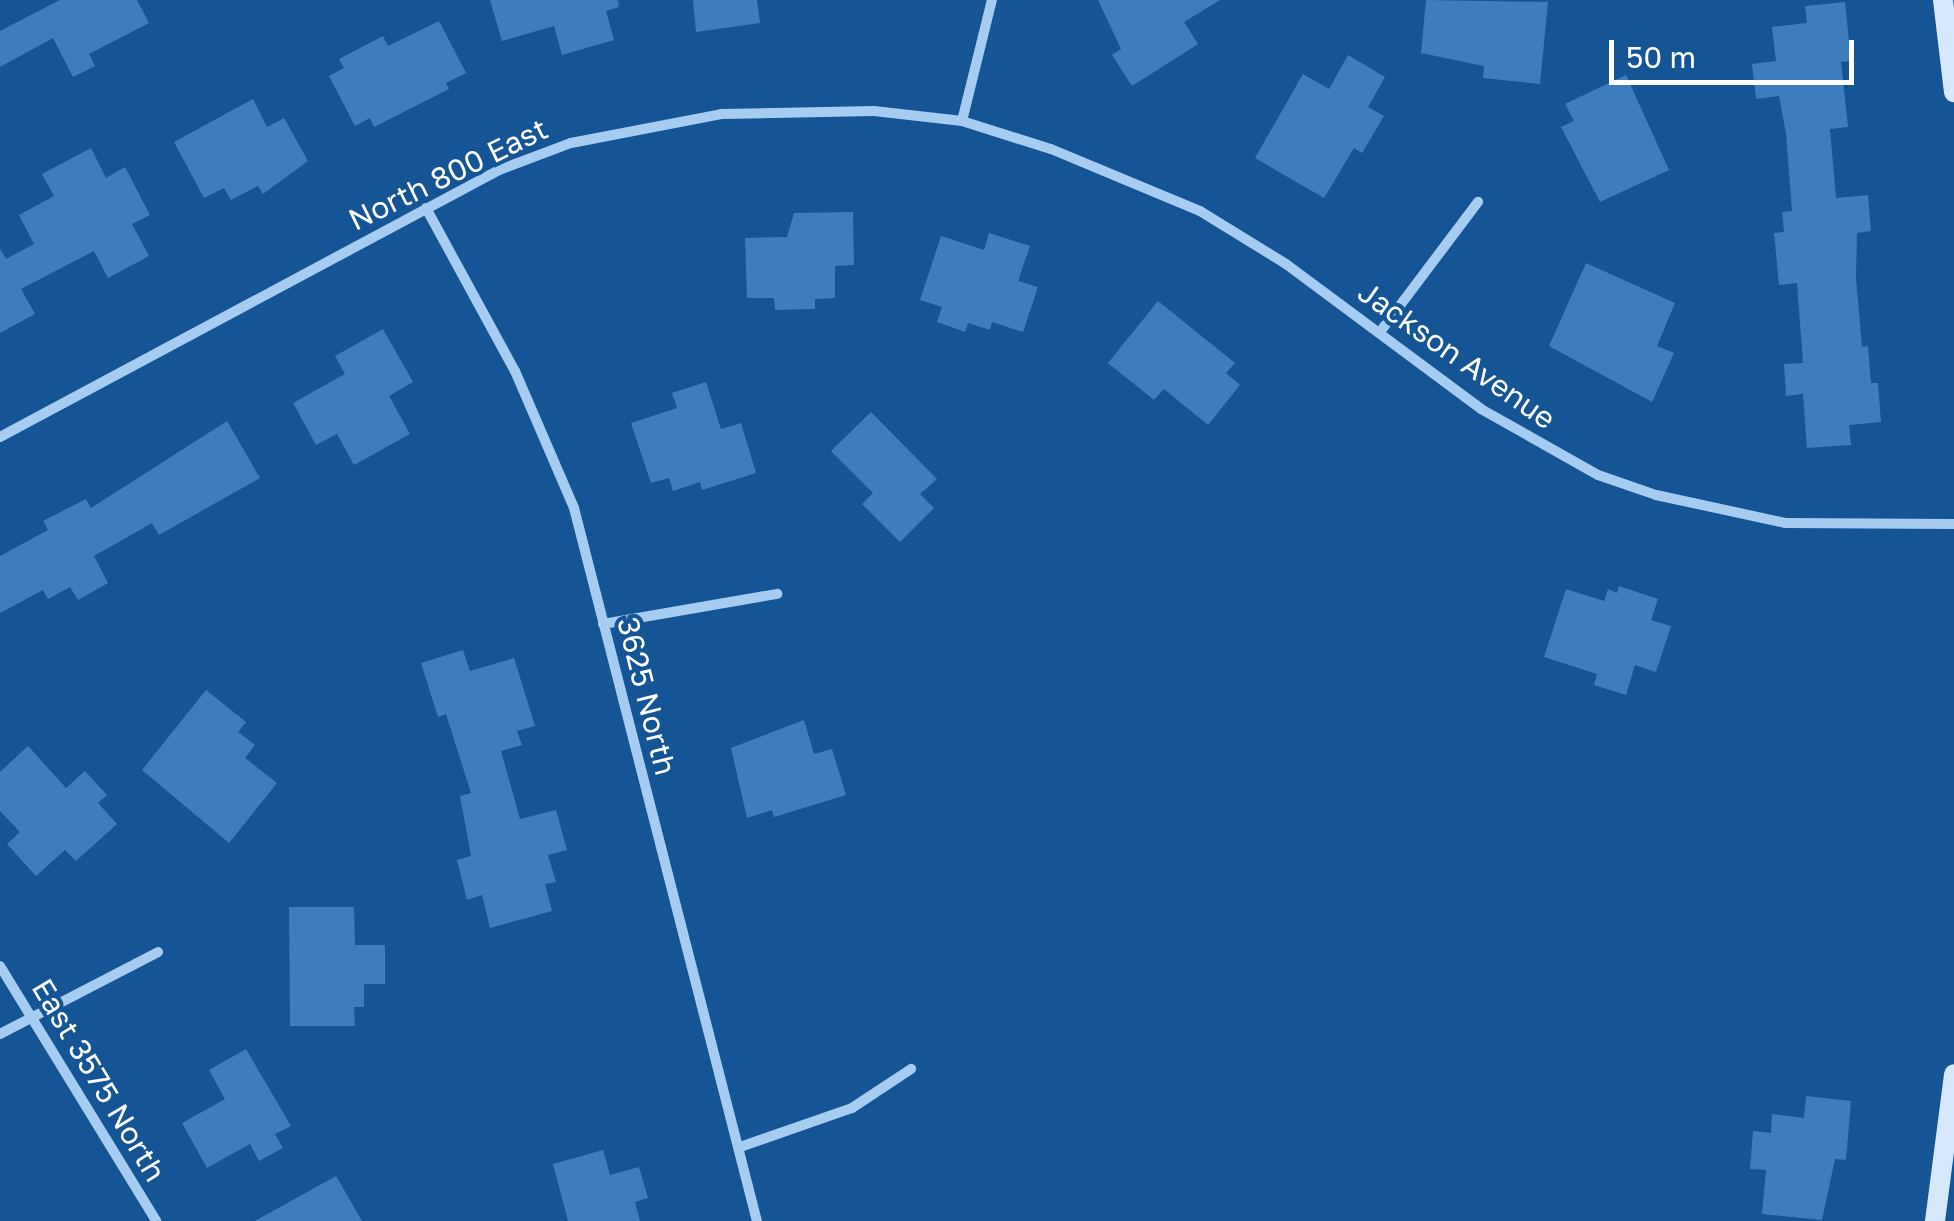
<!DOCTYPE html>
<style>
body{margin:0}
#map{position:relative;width:1954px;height:1221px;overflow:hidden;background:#155495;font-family:"Golos Text",sans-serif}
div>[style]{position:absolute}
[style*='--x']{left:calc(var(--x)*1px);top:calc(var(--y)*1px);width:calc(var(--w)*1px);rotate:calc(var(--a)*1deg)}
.building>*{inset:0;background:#3e7dbd}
.street>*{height:10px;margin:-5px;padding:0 5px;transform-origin:5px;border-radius:5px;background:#a6ccf1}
.secondary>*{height:20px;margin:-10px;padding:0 10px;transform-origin:10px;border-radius:10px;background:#d5e8fc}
span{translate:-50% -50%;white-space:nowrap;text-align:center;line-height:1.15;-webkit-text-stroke:8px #155495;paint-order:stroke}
.street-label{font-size:30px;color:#fff}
.scale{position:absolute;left:1609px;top:40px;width:245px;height:45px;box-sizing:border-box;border:5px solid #fff;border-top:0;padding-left:12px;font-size:30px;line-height:35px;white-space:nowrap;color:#fff;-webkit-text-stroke:8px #155495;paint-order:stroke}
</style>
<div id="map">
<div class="building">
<i style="clip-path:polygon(60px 0,137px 0,149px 23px,89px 54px,95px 66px,73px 77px,53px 38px,0 67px,0 31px)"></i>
<i style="clip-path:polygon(490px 0,618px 0,619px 7px,606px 11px,614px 40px,562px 55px,554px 26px,502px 41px)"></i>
<i style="clip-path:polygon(693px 0,757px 0,760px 23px,696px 32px)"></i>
<i style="clip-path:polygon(1098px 0,1220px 0,1184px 22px,1198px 44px,1132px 86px,1112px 55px,1121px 49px)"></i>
<i style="clip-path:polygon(1426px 0,1548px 2px,1540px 84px,1483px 78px,1484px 66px,1421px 53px)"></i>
<i style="clip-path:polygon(1845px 2px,1851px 61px,1841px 62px,1848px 127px,1830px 129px,1836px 198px,1868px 195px,1871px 231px,1857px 233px,1856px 278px,1862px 347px,1868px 346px,1871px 383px,1878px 383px,1881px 422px,1849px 425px,1851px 445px,1807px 448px,1803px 394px,1786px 396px,1784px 364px,1803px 363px,1797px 283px,1779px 285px,1774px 233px,1784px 232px,1782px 212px,1792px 211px,1786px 134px,1779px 96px,1756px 99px,1752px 64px,1776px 61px,1772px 27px,1807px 23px,1805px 6px)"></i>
<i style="clip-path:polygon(439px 21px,466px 73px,446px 83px,449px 89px,374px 127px,370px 118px,355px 126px,329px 76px,344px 68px,339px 59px,383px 36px,388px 46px)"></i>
<i style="clip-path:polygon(1348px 55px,1385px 77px,1368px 107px,1384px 116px,1362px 153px,1354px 148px,1324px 198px,1255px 158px,1303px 74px,1329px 89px)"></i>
<i style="clip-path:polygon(1626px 75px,1669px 170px,1600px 202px,1561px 127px,1574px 121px,1565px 104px)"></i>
<i style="clip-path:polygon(253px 99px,267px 127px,284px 118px,308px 161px,263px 194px,258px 186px,231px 200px,224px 188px,204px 198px,174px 142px)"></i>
<i style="clip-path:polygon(91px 148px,106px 178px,125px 167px,150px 215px,132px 224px,149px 256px,108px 278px,94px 251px,21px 289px,35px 314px,0 333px,0 249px,6px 259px,34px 244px,19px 215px,54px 196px,42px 174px)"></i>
<i style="clip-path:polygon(853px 212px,854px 265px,835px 266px,835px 298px,815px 299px,815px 309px,775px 310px,774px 298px,747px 298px,745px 238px,787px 237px,794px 213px)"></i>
<i style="clip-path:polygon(989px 233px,1030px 246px,1018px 281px,1038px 287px,1023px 332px,992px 322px,990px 330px,968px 323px,965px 332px,937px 322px,942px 307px,920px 300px,941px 236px,984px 250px)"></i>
<i style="clip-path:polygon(1586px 263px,1675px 303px,1657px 346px,1674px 353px,1652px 402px,1549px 346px)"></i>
<i style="clip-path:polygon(1158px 301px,1235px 363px,1226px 373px,1240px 385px,1208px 425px,1164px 389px,1154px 400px,1108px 363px)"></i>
<i style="clip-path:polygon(383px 329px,413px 382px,389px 396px,410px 434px,354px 465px,337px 434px,316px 445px,293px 403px,345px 374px,335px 356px)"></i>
<i style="clip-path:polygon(706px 382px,721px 429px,741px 423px,756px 473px,702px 490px,700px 482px,673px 491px,669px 478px,651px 483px,631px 423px,677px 408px,672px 393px)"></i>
<i style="clip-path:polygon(871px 412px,937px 479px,920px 494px,934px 508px,900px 542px,862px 504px,873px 493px,831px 451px)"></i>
<i style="clip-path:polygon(227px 421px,260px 478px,159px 535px,152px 523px,94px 556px,108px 583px,78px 600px,70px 587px,48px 599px,43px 590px,0 613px,0 556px,48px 530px,43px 521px,86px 499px,91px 508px)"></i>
<i style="clip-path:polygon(1619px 586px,1658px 599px,1651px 620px,1671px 626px,1656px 672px,1635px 665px,1626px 695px,1594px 685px,1597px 674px,1544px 657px,1566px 589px,1604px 601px,1608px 589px,1617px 593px)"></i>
<i style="clip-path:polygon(463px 650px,470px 671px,514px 658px,535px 726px,517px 731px,522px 745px,501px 751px,520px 819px,556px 810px,567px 850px,548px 855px,556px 882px,545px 884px,552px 911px,490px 928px,482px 895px,467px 900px,457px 860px,471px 856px,460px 796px,471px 793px,446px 714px,438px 717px,421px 663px)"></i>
<i style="clip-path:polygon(206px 690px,246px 722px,238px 732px,255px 745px,245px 758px,277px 783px,229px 843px,142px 770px)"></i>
<i style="clip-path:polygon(804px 720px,814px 754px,832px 749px,846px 795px,774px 817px,772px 810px,747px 818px,731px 748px)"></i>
<i style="clip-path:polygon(28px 746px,66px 788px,85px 771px,107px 795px,98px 803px,117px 824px,76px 861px,65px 850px,36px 876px,7px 844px,20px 832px,0 811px,0 772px)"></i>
<i style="clip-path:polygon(289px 907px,354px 907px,355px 945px,385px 945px,385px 984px,364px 984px,364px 1007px,354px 1007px,355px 1026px,290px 1026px)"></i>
<i style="clip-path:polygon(246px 1049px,291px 1126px,275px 1134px,283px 1148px,259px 1161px,250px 1144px,207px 1168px,182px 1123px,225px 1099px,209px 1070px)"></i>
<i style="clip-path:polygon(1806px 1096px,1851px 1101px,1846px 1160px,1835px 1159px,1822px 1220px,1762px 1214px,1766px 1170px,1750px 1169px,1753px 1131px,1771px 1133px,1772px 1114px,1804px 1118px)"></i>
<i style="clip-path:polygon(603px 1150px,610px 1175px,639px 1167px,648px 1198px,635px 1202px,640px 1221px,568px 1221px,553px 1164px)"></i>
<i style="clip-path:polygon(336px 1176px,362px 1221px,255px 1221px)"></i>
</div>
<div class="street">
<i style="--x:962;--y:121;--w:125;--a:-76.1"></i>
<i style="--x:426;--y:208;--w:186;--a:61.4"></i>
<i style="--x:515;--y:371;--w:149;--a:66.7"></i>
<i style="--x:574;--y:508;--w:736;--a:75.61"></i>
<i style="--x:1380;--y:332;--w:163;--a:-53"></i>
<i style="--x:0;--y:437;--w:566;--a:-28.15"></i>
<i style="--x:499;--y:170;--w:77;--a:-20.6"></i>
<i style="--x:571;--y:143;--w:153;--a:-10.9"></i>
<i style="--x:721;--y:114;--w:153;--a:-1.1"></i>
<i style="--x:874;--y:111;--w:89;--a:6.5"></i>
<i style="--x:962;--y:121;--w:93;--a:17.5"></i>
<i style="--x:1051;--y:149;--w:161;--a:22.6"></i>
<i style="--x:1200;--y:211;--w:101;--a:31.6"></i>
<i style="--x:1286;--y:264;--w:243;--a:36.6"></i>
<i style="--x:1481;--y:409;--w:134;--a:29.4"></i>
<i style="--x:1598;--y:475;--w:61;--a:19"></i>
<i style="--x:1656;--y:495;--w:132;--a:12.2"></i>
<i style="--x:1785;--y:523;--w:169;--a:0.3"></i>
<i style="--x:603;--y:624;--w:177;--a:-9.8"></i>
<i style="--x:0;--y:966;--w:299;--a:58.5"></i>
<i style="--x:0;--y:1034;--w:178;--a:-27.4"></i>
<i style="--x:740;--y:1147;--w:119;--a:-19.2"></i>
<i style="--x:852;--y:1108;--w:71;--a:-33.5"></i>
</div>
<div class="secondary">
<i style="--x:1943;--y:0;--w:93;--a:83.2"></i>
<i style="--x:1935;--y:1221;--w:148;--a:-82.6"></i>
</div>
<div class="street-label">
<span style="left:448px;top:174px;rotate:-26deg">North 800 East</span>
<span style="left:1457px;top:355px;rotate:35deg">Jackson Avenue</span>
<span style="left:647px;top:696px;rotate:76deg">3625 North</span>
<span style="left:99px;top:1080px;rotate:59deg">East 3575 North</span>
</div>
<div class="scale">50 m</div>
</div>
